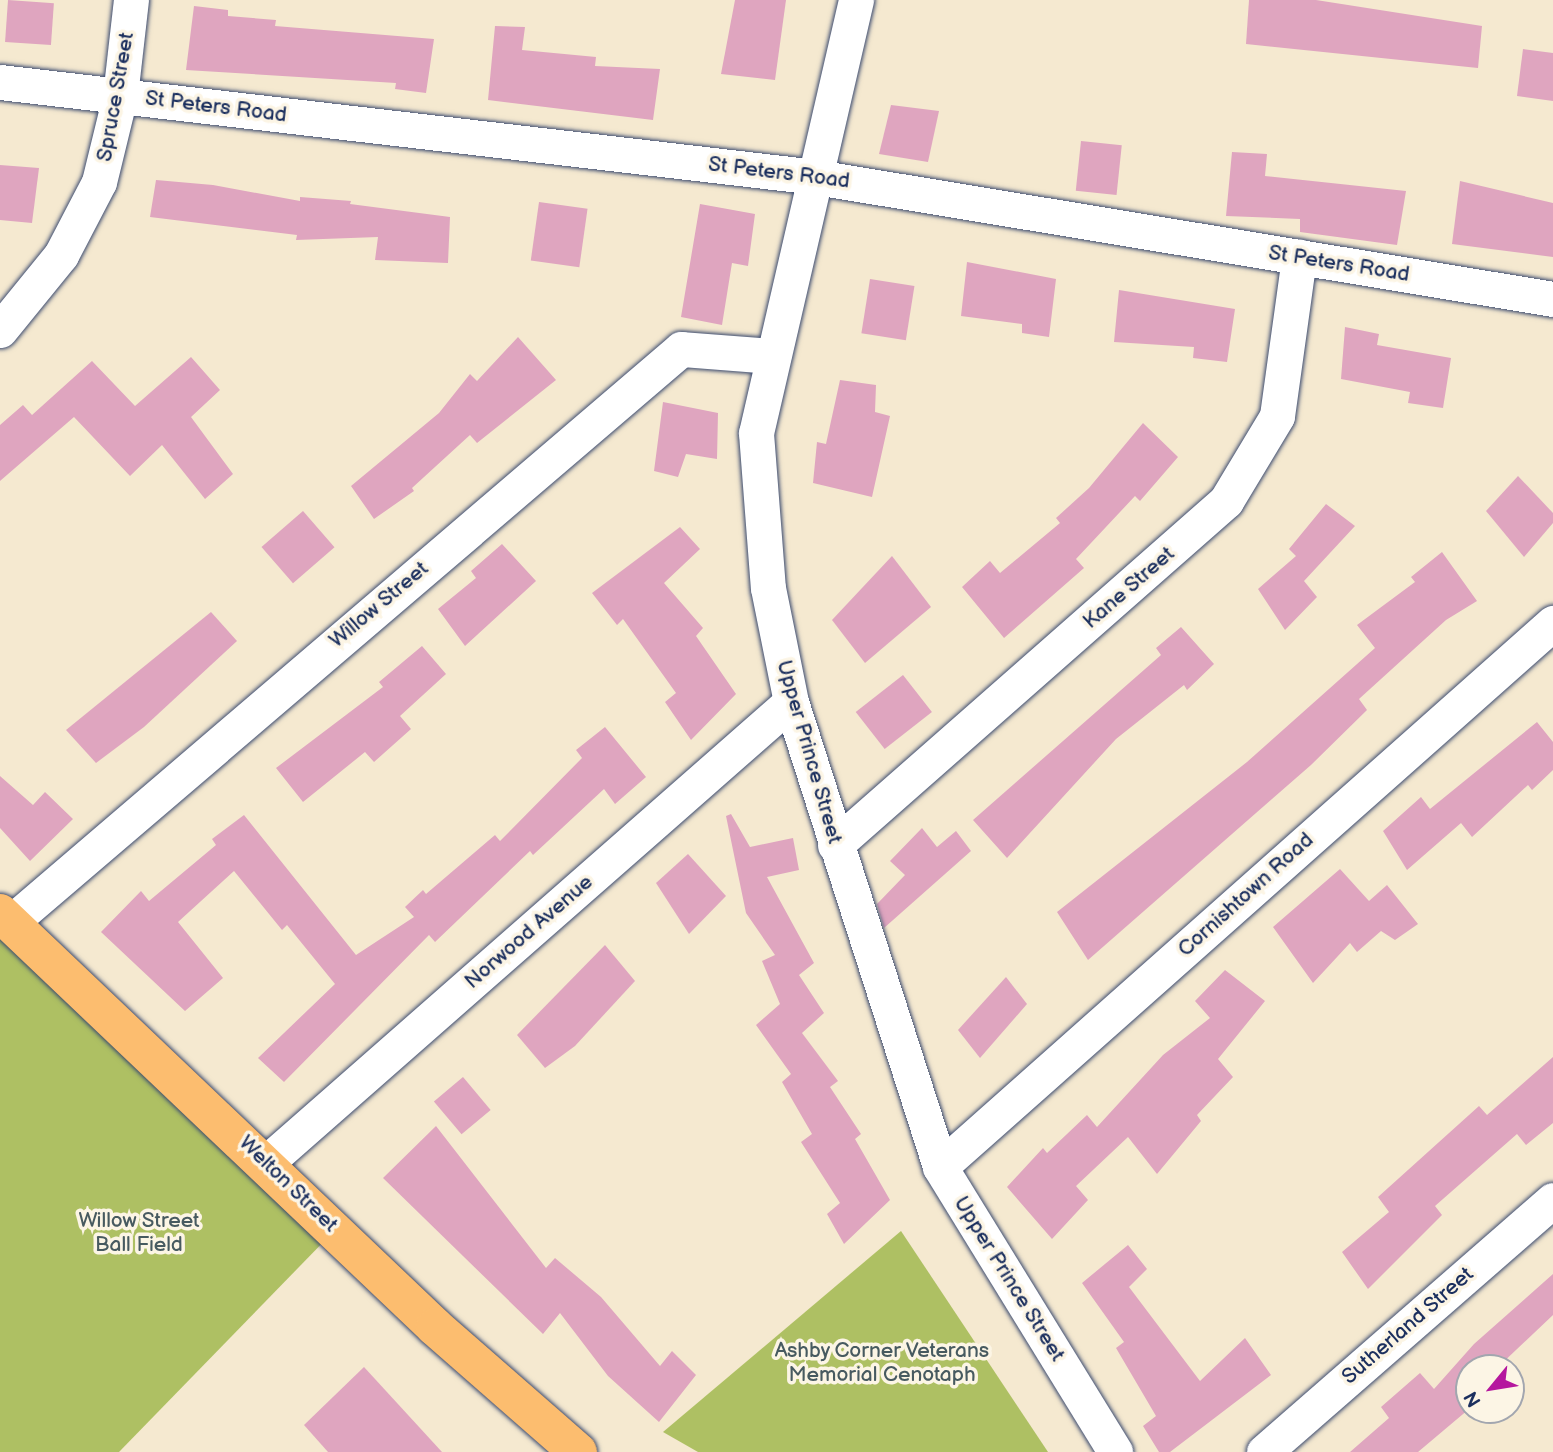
<!DOCTYPE html>
<style>
body{margin:0}
#map{position:relative;width:1553px;height:1452px;overflow:hidden;background:#f5e9d0;font-family:"Balsamiq Sans",sans-serif}
div>[style]{position:absolute}
[style*='--x']{left:calc(var(--x)*1px);top:calc(var(--y)*1px);width:calc(var(--w)*1px);rotate:calc(var(--a)*1deg)}
.green>*{inset:0;background:#aec063}
.building>*{inset:0;background:#dfa5bf;transform-origin:0 0}
.roads{filter:drop-shadow(0 0 2px #3c4b6f) drop-shadow(0 0 2px #3c4b6f)}
.minor>*{height:35px;margin:-17.5px;padding:0 17.5px;transform-origin:17.5px;border-radius:17.5px;background:#fff}
.major>*{height:38px;margin:-19px;padding:0 19px;transform-origin:19px;border-radius:19px;background:#fcbd6f}
span{translate:-50% -50%;white-space:nowrap;text-align:center;line-height:1.15;-webkit-text-stroke:7px #fcf5e5;paint-order:stroke}
.street-label{font-size:21px;color:#1b2f5e}
.park-label{font-size:21px;color:#475a60}
.north{position:absolute;left:1455px;top:1354px;width:70px;height:70px;box-sizing:border-box;background:#fcf5e5;border:2px solid #a2a6af;border-radius:50%;rotate:240deg;font-size:19px;font-weight:700;line-height:28px;text-align:center;color:#1b2f5e}
.north::after{content:'';display:block;margin:auto;width:24px;height:32px;background:#b5179e;clip-path:polygon(50% 0,100% 100%,50% 72%,0 100%)}
</style>
<div id="map">
<div class="green">
<i style="clip-path:polygon(0 938px,335px 1230px,119px 1452px,0 1452px)"></i>
<i style="clip-path:polygon(901px 1231px,1048px 1452px,698px 1452px,663px 1432px)"></i>
</div>
<div class="building">
<i style="left:8px;top:0;width:46px;height:42px;rotate:4deg"></i>
<i style="clip-path:polygon(735px 0,786px 0,775px 80px,721px 74px)"></i>
<i style="clip-path:polygon(1249px 0,1316px 0,1482px 26px,1478px 68px,1246px 44px)"></i>
<i style="clip-path:polygon(194px 6px,228px 10px,228px 16px,276px 20px,275px 26px,434px 39px,426px 93px,395px 89px,396px 83px,186px 70px)"></i>
<i style="clip-path:polygon(495px 26px,525px 27px,522px 50px,596px 57px,595px 66px,660px 69px,653px 120px,488px 100px)"></i>
<i style="clip-path:polygon(1523px 49px,1553px 53px,1553px 101px,1517px 96px)"></i>
<i style="clip-path:polygon(891px 105px,939px 111px,928px 162px,879px 154px)"></i>
<i style="left:1081px;top:141px;width:41px;height:50px;rotate:6deg"></i>
<i style="clip-path:polygon(1232px 152px,1267px 154px,1265px 176px,1406px 191px,1397px 245px,1300px 232px,1300px 219px,1226px 216px)"></i>
<i style="clip-path:polygon(0 165px,39px 168px,32px 223px,0 220px)"></i>
<i style="clip-path:polygon(156px 180px,213px 185px,300px 201px,300px 197px,351px 201px,350px 204px,450px 217px,448px 263px,375px 260px,378px 237px,296px 240px,297px 235px,150px 217px)"></i>
<i style="clip-path:polygon(1460px 181px,1553px 203px,1553px 257px,1452px 244px)"></i>
<i style="left:539px;top:202px;width:49px;height:59px;rotate:8deg"></i>
<i style="clip-path:polygon(700px 204px,755px 214px,748px 266px,732px 263px,722px 325px,681px 317px)"></i>
<i style="clip-path:polygon(967px 262px,1056px 279px,1049px 337px,1022px 333px,1022px 324px,961px 316px)"></i>
<i style="left:870px;top:279px;width:45px;height:55px;rotate:9deg"></i>
<i style="clip-path:polygon(1119px 290px,1235px 309px,1227px 362px,1193px 358px,1194px 347px,1114px 342px)"></i>
<i style="clip-path:polygon(1345px 327px,1379px 334px,1377px 345px,1451px 358px,1443px 408px,1408px 403px,1410px 392px,1341px 379px)"></i>
<i style="clip-path:polygon(518px 337px,556px 380px,477px 443px,470px 435px,412px 488px,414px 491px,374px 519px,351px 486px,439px 413px,470px 374px,477px 381px)"></i>
<i style="clip-path:polygon(191px 357px,220px 390px,191px 417px,233px 474px,205px 499px,162px 445px,130px 476px,74px 417px,0 481px,0 425px,23px 405px,32px 415px,92px 361px,135px 406px)"></i>
<i style="clip-path:polygon(840px 380px,876px 385px,875px 412px,890px 416px,872px 497px,813px 483px,817px 442px,826px 444px)"></i>
<i style="clip-path:polygon(663px 402px,718px 413px,717px 459px,686px 454px,678px 477px,654px 471px)"></i>
<i style="clip-path:polygon(1143px 423px,1178px 457px,1140px 501px,1135px 496px,1076px 559px,1084px 568px,1004px 638px,962px 587px,990px 561px,1000px 573px,1060px 523px,1056px 518px,1089px 488px)"></i>
<i style="clip-path:polygon(1518px 476px,1553px 513px,1553px 523px,1524px 557px,1486px 511px)"></i>
<i style="clip-path:polygon(1326px 504px,1355px 526px,1304px 581px,1317px 597px,1285px 630px,1258px 589px,1296px 556px,1289px 549px)"></i>
<i style="left:303px;top:511px;width:48px;height:55px;rotate:49deg"></i>
<i style="clip-path:polygon(680px 527px,700px 549px,664px 583px,703px 628px,696px 636px,736px 694px,691px 740px,665px 702px,676px 693px,623px 619px,617px 625px,592px 593px)"></i>
<i style="clip-path:polygon(502px 544px,536px 581px,465px 646px,438px 609px,476px 578px,471px 571px)"></i>
<i style="clip-path:polygon(1442px 552px,1477px 601px,1446px 620px,1359px 699px,1367px 710px,1311px 765px,1088px 960px,1057px 912px,1247px 762px,1375px 648px,1357px 625px,1415px 582px,1411px 577px)"></i>
<i style="clip-path:polygon(892px 556px,931px 607px,865px 663px,832px 620px)"></i>
<i style="clip-path:polygon(211px 612px,237px 641px,144px 727px,96px 763px,66px 730px)"></i>
<i style="clip-path:polygon(1181px 627px,1214px 664px,1187px 690px,1184px 685px,1116px 739px,1007px 858px,973px 820px,1161px 655px,1156px 648px)"></i>
<i style="clip-path:polygon(422px 646px,446px 674px,400px 716px,411px 729px,374px 762px,365px 752px,303px 802px,276px 768px,383px 687px,379px 682px)"></i>
<i style="left:903px;top:675px;width:47px;height:60px;rotate:52deg"></i>
<i style="clip-path:polygon(1537px 722px,1553px 742px,1553px 770px,1532px 790px,1528px 785px,1472px 837px,1461px 823px,1407px 870px,1383px 831px,1421px 797px,1430px 809px)"></i>
<i style="clip-path:polygon(605px 727px,646px 777px,615px 804px,604px 789px,533px 855px,530px 851px,435px 942px,429px 935px,284px 1082px,258px 1058px,335px 984px,287px 925px,282px 930px,234px 871px,178px 922px,223px 978px,185px 1011px,101px 932px,141px 891px,149px 901px,216px 845px,212px 839px,244px 815px,356px 955px,414px 917px,405px 907px,423px 890px,426px 894px,495px 835px,500px 841px,582px 758px,576px 750px)"></i>
<i style="clip-path:polygon(0 776px,33px 805px,45px 792px,73px 819px,30px 861px,0 828px)"></i>
<i style="clip-path:polygon(731px 814px,750px 847px,793px 838px,799px 870px,767px 877px,814px 963px,799px 975px,824px 1013px,802px 1033px,838px 1081px,830px 1087px,861px 1134px,855px 1139px,890px 1200px,844px 1244px,827px 1214px,840px 1203px,801px 1142px,812px 1134px,782px 1082px,791px 1074px,756px 1025px,780px 1004px,762px 961px,775px 955px,746px 913px,726px 816px)"></i>
<i style="clip-path:polygon(922px 828px,937px 847px,956px 831px,971px 851px,884px 928px,877px 904px,905px 875px,890px 861px)"></i>
<i style="clip-path:polygon(688px 854px,726px 896px,689px 934px,656px 883px)"></i>
<i style="clip-path:polygon(1340px 869px,1369px 901px,1387px 885px,1418px 924px,1395px 940px,1381px 931px,1357px 952px,1350px 943px,1313px 983px,1273px 927px)"></i>
<i style="clip-path:polygon(605px 945px,635px 981px,575px 1046px,545px 1068px,517px 1035px)"></i>
<i style="clip-path:polygon(1225px 970px,1265px 1001px,1218px 1059px,1233px 1077px,1197px 1115px,1201px 1121px,1157px 1174px,1128px 1137px,1076px 1186px,1088px 1200px,1052px 1239px,1007px 1187px,1043px 1148px,1047px 1153px,1087px 1115px,1097px 1127px,1163px 1055px,1210px 1018px,1195px 1001px)"></i>
<i style="clip-path:polygon(1006px 977px,1027px 1004px,980px 1058px,958px 1030px)"></i>
<i style="clip-path:polygon(1553px 1057px,1553px 1123px,1526px 1145px,1517px 1134px,1435px 1206px,1442px 1215px,1368px 1289px,1342px 1252px,1389px 1212px,1378px 1197px,1479px 1106px,1487px 1115px)"></i>
<i style="left:463px;top:1077px;width:43px;height:38px;rotate:50deg"></i>
<i style="clip-path:polygon(436px 1126px,546px 1268px,555px 1258px,601px 1297px,660px 1366px,672px 1351px,696px 1375px,659px 1422px,608px 1376px,560px 1313px,543px 1334px,383px 1178px)"></i>
<i style="clip-path:polygon(1128px 1245px,1147px 1269px,1129px 1287px,1200px 1381px,1245px 1338px,1271px 1375px,1170px 1452px,1159px 1452px,1143px 1426px,1156px 1416px,1116px 1348px,1124px 1342px,1082px 1283px)"></i>
<i style="clip-path:polygon(1553px 1274px,1553px 1315px,1497px 1368px,1469px 1368px,1469px 1409px,1418px 1452px,1350px 1452px,1389px 1418px,1381px 1407px,1420px 1373px,1434px 1389px,1474px 1344px)"></i>
<i style="clip-path:polygon(364px 1367px,442px 1452px,328px 1452px,304px 1425px)"></i>
</div>
<div class="roads">
<div class="minor">
<i style="--x:856;--y:0;--w:444;--a:103"></i>
<i style="--x:756;--y:433;--w:155;--a:85.6"></i>
<i style="--x:768;--y:588;--w:116;--a:78.6"></i>
<i style="--x:791;--y:702;--w:488;--a:72.2"></i>
<i style="--x:940;--y:1167;--w:334;--a:58.4"></i>
<i style="--x:0;--y:82;--w:822;--a:6.64"></i>
<i style="--x:816;--y:177;--w:747;--a:9.4"></i>
<i style="--x:0;--y:330;--w:97;--a:-50.9"></i>
<i style="--x:61;--y:255;--w:82;--a:-62.5"></i>
<i style="--x:99;--y:182;--w:89;--a:-76.3"></i>
<i style="--x:120;--y:96;--w:97;--a:-83.5"></i>
<i style="--x:835;--y:845;--w:521;--a:-41.34"></i>
<i style="--x:1226;--y:501;--w:99;--a:-59"></i>
<i style="--x:1277;--y:416;--w:161;--a:-82.1"></i>
<i style="--x:10;--y:923;--w:883;--a:-40.54"></i>
<i style="--x:681;--y:349;--w:90;--a:4.4"></i>
<i style="--x:267;--y:1162;--w:697;--a:-41.28"></i>
<i style="--x:940;--y:1167;--w:820;--a:-41.59"></i>
<i style="--x:1264;--y:1452;--w:383;--a:-41.1"></i>
</div>
<div class="major">
<i style="--x:0;--y:913;--w:601;--a:43.58"></i>
<i style="--x:435;--y:1327;--w:190;--a:41.2"></i>
</div>
</div>
<div class="street-label">
<span style="left:116px;top:97px;rotate:-80deg">Spruce Street</span>
<span style="left:216px;top:107px;rotate:7deg">St Peters Road</span>
<span style="left:779px;top:173px;rotate:7deg">St Peters Road</span>
<span style="left:1339px;top:264px;rotate:9deg">St Peters Road</span>
<span style="left:1129px;top:588px;rotate:-41deg">Kane Street</span>
<span style="left:379px;top:605px;rotate:-40deg">Willow Street</span>
<span style="left:809px;top:752px;rotate:74deg">Upper Prince Street</span>
<span style="left:1246px;top:895px;rotate:-42deg">Cornishtown Road</span>
<span style="left:529px;top:932px;rotate:-41deg">Norwood Avenue</span>
<span style="left:288px;top:1184px;rotate:44deg">Welton Street</span>
<span style="left:1009px;top:1279px;rotate:58deg">Upper Prince Street</span>
<span style="left:1408px;top:1326px;rotate:-41deg">Sutherland Street</span>
</div>
<div class="park-label">
<span style="left:139px;top:1233px">Willow Street<br>Ball Field</span>
<span style="left:882px;top:1363px">Ashby Corner Veterans<br>Memorial Cenotaph</span>
</div>
<div class="north">N</div>
</div>
